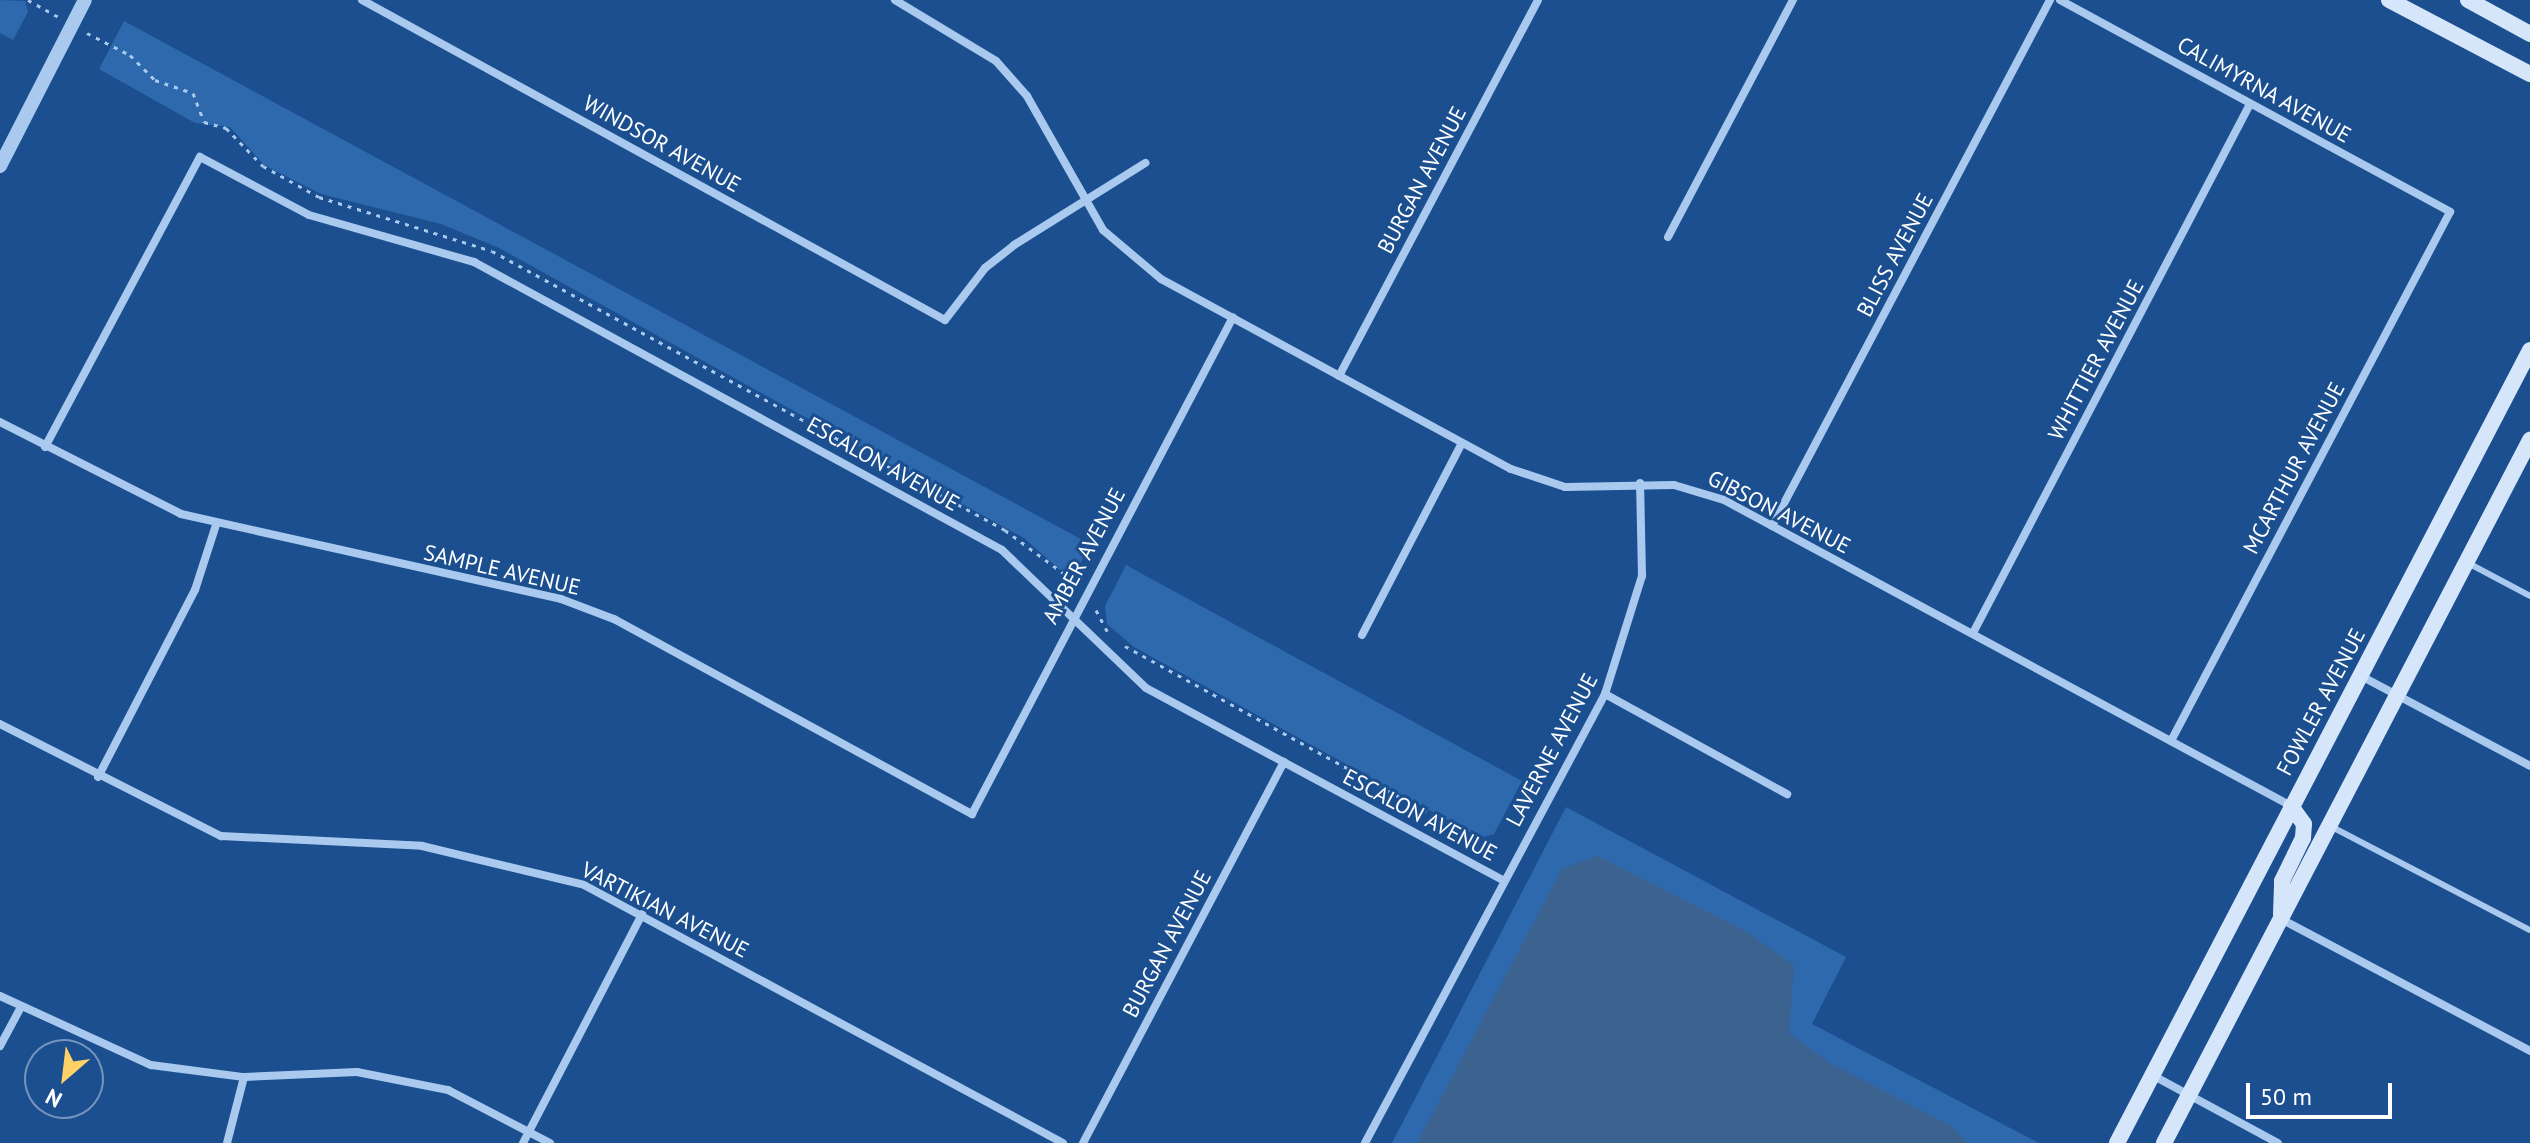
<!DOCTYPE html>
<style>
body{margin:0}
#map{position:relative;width:2530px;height:1143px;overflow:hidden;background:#1b4f8f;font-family:"PT Sans",sans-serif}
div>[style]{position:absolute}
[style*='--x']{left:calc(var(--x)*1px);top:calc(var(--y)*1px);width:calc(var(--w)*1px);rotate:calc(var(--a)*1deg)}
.green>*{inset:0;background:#2e69ad}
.water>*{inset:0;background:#3c6290}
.path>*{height:3px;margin-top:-1.5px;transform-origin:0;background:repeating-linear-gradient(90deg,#a9c9ee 0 4px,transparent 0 10px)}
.service>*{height:6px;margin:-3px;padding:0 3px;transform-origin:3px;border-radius:3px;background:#a9c9ee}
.minor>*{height:8px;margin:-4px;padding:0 4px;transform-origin:4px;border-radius:4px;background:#a9c9ee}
.tertiary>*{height:14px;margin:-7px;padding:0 7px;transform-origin:7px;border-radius:7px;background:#a9c9ee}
.secondary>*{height:16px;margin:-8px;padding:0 8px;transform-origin:8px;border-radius:8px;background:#d6e6fa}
span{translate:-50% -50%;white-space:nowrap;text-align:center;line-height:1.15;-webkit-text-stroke:6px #1b4f8f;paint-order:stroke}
.street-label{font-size:22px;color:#fff}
.north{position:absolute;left:24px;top:1039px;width:80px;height:80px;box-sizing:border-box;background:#1b4f8f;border:2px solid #7695bc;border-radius:50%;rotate:208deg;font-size:22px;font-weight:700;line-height:32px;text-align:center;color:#fff}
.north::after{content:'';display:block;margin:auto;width:28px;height:36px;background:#ffd166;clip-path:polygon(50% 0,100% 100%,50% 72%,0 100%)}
.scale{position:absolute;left:2246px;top:1083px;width:146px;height:36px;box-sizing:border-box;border:4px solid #fff;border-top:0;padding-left:10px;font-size:24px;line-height:28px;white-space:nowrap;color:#fff;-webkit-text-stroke:6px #1b4f8f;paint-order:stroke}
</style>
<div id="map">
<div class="green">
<i style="clip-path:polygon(0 0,25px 1px,28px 12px,13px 40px,0 33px)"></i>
<i style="clip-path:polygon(124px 21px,1090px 544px,1079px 566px,1060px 570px,1024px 538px,499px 248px,441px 224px,321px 194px,264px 165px,230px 127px,195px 123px,99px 69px)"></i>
<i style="clip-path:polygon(1126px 565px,1522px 781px,1494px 834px,1480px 838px,1134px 647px,1107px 624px,1105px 606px)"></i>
<i style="clip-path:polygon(1566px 807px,1846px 957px,1812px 1024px,2039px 1143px,1392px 1143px)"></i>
</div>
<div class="water">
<i style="clip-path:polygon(1598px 856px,1747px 932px,1794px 965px,1789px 1033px,1831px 1064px,1952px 1126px,1967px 1143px,1417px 1143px,1562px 869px)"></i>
</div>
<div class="path">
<i style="--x:28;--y:0;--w:35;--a:29"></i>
<i style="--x:87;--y:33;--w:48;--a:27.1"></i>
<i style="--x:130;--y:55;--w:35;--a:45"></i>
<i style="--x:155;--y:80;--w:40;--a:18.9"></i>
<i style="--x:193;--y:93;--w:31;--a:69"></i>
<i style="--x:204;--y:122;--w:23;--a:15"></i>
<i style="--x:226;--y:128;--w:53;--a:45.8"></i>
<i style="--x:263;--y:166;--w:64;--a:29"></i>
<i style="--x:319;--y:197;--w:181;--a:17.3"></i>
<i style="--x:492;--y:251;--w:584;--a:28.54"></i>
<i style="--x:1005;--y:530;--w:91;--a:36.5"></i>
<i style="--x:1096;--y:610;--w:24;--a:62"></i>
<i style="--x:1125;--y:646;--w:420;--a:28.8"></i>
</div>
<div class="service">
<i style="--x:2468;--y:563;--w:70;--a:28"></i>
<i style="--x:2332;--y:827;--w:223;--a:27.5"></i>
</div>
<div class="minor">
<i style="--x:362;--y:0;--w:665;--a:28.76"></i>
<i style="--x:945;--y:320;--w:66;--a:-52.4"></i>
<i style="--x:985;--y:268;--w:37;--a:-38"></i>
<i style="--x:1014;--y:245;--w:155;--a:-32"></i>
<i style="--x:895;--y:0;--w:118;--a:31.1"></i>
<i style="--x:996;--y:61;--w:47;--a:48.5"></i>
<i style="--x:1027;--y:96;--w:154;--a:60.4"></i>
<i style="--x:1103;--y:230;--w:76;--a:40.2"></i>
<i style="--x:1161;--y:279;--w:398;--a:28.5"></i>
<i style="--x:1511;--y:469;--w:57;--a:18.4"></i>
<i style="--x:1565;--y:487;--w:109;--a:-1.1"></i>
<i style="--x:1674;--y:485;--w:52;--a:16.7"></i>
<i style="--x:1724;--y:500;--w:644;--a:28.35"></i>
<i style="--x:2060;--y:0;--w:444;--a:28.5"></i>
<i style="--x:2450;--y:212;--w:598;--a:117.81"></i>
<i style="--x:1668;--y:237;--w:268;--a:-62.2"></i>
<i style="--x:1339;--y:376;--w:425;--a:-62.1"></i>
<i style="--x:0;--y:422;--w:203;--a:26.9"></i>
<i style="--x:181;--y:514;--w:389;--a:12.6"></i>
<i style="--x:561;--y:599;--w:57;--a:20.7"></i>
<i style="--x:614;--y:619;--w:408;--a:28.6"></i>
<i style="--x:972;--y:814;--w:561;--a:-62.29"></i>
<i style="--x:45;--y:447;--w:329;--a:-61.9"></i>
<i style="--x:200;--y:157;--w:123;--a:28"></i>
<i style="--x:309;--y:215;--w:172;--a:15.9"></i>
<i style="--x:474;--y:262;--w:601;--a:28.61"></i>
<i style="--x:1002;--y:550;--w:199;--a:43.8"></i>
<i style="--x:1146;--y:688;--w:404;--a:28.3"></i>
<i style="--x:1772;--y:526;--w:595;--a:-62.14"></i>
<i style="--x:1973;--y:633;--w:597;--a:-62.36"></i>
<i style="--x:1362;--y:635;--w:216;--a:-62.5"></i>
<i style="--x:2361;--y:676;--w:191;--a:28"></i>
<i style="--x:1605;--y:694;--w:208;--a:28.8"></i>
<i style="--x:0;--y:724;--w:248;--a:26.9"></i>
<i style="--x:221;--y:836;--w:201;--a:2.8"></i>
<i style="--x:422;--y:846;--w:167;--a:13.5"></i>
<i style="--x:584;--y:885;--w:544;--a:28.31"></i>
<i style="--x:98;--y:777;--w:211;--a:-62.6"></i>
<i style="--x:195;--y:590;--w:68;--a:-72.1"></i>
<i style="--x:2281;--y:919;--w:282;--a:27.9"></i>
<i style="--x:0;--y:996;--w:166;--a:24.6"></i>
<i style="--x:151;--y:1065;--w:94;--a:7.4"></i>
<i style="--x:244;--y:1077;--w:113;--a:-2.5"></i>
<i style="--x:357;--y:1072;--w:93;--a:11.2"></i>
<i style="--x:448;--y:1090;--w:115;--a:27.5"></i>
<i style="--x:0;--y:1046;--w:44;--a:-61.7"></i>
<i style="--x:2152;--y:1075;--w:143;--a:28.4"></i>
<i style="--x:227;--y:1143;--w:68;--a:-75.6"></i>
<i style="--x:523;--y:1143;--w:258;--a:-62.5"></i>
<i style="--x:1083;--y:1143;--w:431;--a:-62.2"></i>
<i style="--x:1365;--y:1143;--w:509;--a:-61.87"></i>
<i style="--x:1605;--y:694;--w:124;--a:-72.6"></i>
<i style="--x:1642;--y:576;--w:93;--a:-91.2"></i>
</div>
<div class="tertiary">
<i style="--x:0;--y:166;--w:186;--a:-62.9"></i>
</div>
<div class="secondary">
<i style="--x:2389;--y:0;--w:159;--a:27.7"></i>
<i style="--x:2468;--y:0;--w:71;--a:28.7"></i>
<i style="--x:2281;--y:914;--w:33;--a:-88"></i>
<i style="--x:2282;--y:881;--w:48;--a:-64"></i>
<i style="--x:2303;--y:838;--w:14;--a:-86"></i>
<i style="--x:2304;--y:824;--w:22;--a:-126"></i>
<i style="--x:2117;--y:1143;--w:894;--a:-62.49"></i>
<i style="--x:2164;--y:1143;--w:793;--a:-62.5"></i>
</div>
<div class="street-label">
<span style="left:2264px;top:90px;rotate:29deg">CALIMYRNA AVENUE</span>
<span style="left:662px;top:144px;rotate:29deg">WINDSOR AVENUE</span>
<span style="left:1422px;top:180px;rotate:-62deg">BURGAN AVENUE</span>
<span style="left:1895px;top:255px;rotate:-62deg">BLISS AVENUE</span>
<span style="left:2096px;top:360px;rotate:-62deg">WHITTIER AVENUE</span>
<span style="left:883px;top:464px;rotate:29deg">ESCALON AVENUE</span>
<span style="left:2294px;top:468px;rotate:-62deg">MCARTHUR AVENUE</span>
<span style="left:1779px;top:512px;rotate:27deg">GIBSON AVENUE</span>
<span style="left:1084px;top:556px;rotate:-62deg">AMBER AVENUE</span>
<span style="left:502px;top:570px;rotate:13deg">SAMPLE AVENUE</span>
<span style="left:2321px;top:702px;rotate:-62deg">FOWLER AVENUE</span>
<span style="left:1552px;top:750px;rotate:-62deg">LAVERNE AVENUE</span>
<span style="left:1420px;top:815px;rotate:28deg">ESCALON AVENUE</span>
<span style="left:665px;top:910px;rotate:27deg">VARTIKIAN AVENUE</span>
<span style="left:1167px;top:944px;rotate:-62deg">BURGAN AVENUE</span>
</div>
<div class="north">N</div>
<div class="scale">50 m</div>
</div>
